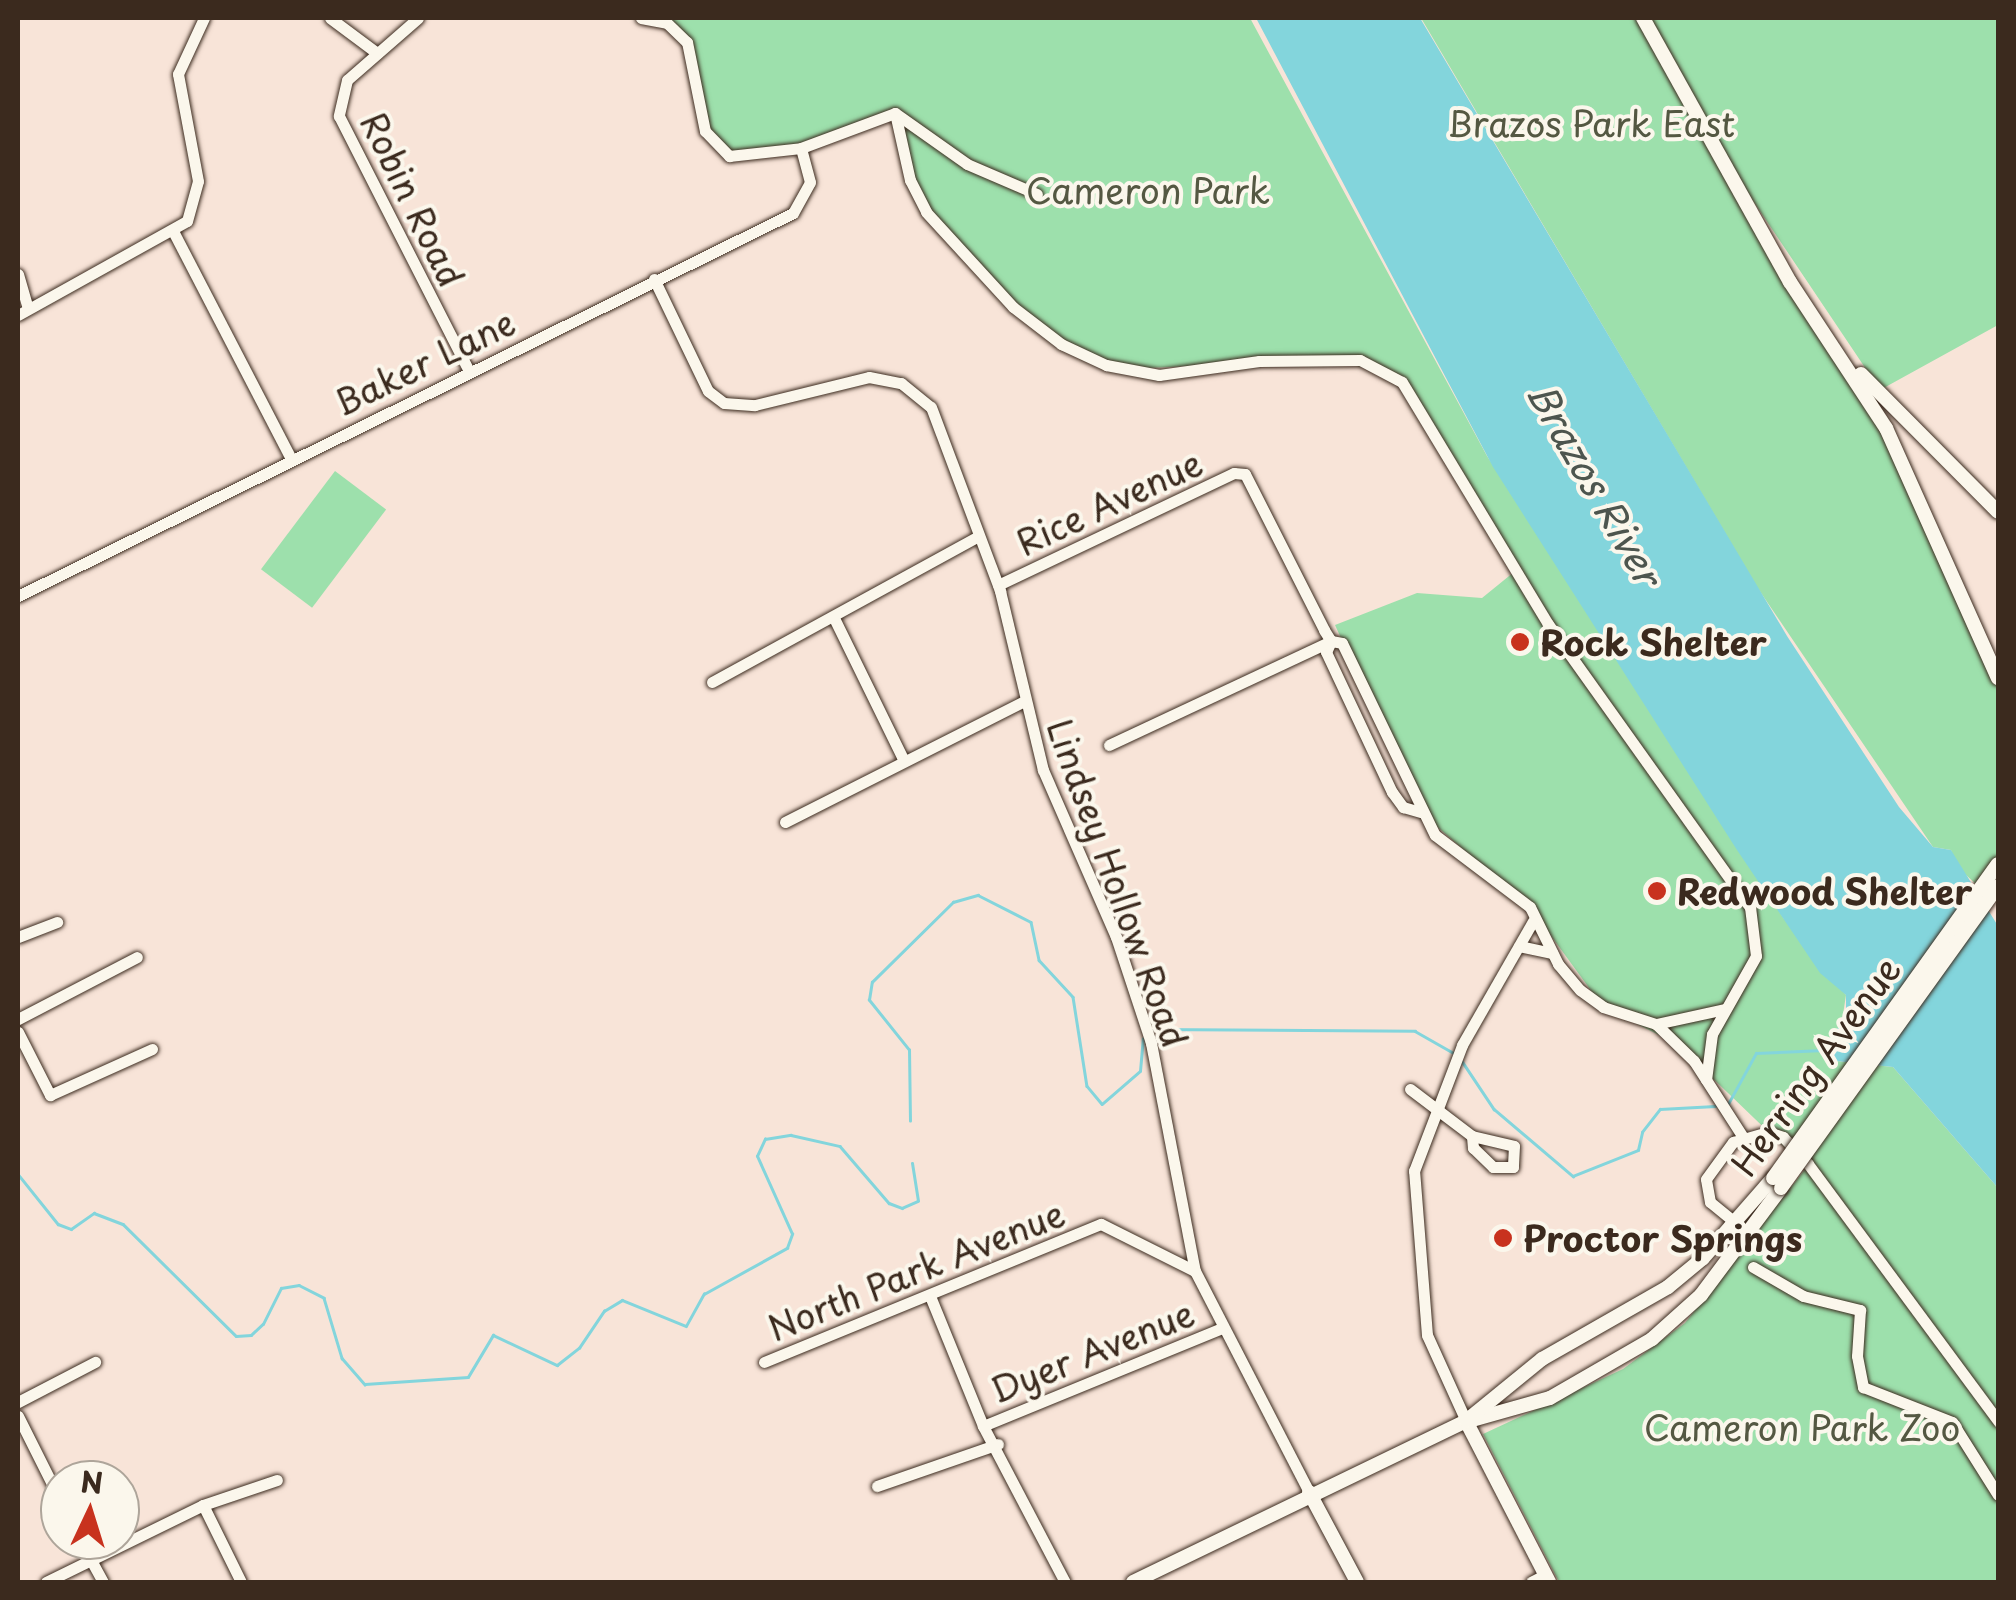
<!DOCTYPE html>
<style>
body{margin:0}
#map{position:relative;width:2016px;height:1600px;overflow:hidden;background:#f8e4d8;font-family:"Playpen Sans",sans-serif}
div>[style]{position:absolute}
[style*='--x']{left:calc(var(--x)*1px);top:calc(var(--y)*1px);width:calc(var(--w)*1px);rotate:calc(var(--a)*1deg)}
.green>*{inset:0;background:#9de0ac;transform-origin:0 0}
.water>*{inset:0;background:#83d5dc}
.stream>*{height:2.5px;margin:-1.25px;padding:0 1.25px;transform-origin:1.25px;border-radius:1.25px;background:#83d5dc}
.roads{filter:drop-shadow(0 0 2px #3b2a1e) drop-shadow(0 0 2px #3b2a1e)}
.minor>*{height:11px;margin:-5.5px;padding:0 5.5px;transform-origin:5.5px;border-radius:5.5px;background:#fbf7ec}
.major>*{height:14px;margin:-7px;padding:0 7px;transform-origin:7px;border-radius:7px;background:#fbf7ec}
.bridges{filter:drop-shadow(0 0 2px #3b2a1e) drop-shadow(0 0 2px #3b2a1e)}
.major-bridge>*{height:14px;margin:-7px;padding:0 7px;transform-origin:7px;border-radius:7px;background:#fbf7ec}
.dots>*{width:28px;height:28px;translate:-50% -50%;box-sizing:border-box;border:5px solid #fbf7ec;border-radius:50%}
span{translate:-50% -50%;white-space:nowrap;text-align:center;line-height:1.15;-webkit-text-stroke:8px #fbf7ec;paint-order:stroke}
.park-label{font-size:35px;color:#545842}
.street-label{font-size:35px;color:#3b2a1e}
.poi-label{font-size:35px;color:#3b2a1e;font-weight:700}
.left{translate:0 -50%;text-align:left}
.water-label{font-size:38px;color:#4d554e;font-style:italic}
.frame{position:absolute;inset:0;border:20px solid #3b2a1e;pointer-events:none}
.north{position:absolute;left:40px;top:1460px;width:100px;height:100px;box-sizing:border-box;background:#fbf7ec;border:2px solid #aea59a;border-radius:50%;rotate:4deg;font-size:28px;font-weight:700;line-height:40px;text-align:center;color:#3b2a1e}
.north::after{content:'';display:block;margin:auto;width:35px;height:45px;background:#c8321e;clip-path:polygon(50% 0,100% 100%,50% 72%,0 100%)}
</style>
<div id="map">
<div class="green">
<i style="clip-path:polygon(642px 18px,1250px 18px,1487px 456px,1784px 919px,1846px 995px,1836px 1061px,1893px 1067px,1998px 1188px,1998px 1421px,1808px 1171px,1998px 1429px,1998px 1582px,1559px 1582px,1483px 1434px,1623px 1369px,1685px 1323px,1806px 1168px,1677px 1044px,1603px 1007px,1530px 907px,1420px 812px,1335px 625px,1417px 593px,1482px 598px,1514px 572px,1390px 371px,1317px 360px,1127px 369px,1049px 335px,969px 259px,916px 193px,895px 114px,801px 148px,729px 156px,705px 131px,682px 36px)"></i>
<i style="clip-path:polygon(1421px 18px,1998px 18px,1998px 325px,1880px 390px,1717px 147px,1763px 235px,1852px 367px,1998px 676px,1998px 857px,1977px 885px,1956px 866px,1951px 850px,1933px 847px,1757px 587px)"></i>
<i style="left:335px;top:471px;width:64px;height:123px;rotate:37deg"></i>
</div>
<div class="water">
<i style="clip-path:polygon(1256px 18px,1420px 18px,1787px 636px,1899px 807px,1933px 847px,1951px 850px,1998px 926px,1998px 1188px,1893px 1067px,1836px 1061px,1824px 1050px,1846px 1015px,1846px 995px,1820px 973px,1737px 850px,1493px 467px)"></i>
</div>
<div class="stream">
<i style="--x:1152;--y:1029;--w:263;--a:0.4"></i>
<i style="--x:1415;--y:1031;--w:43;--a:29.6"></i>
<i style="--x:1462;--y:1061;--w:58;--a:56.3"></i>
<i style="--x:1494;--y:1109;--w:104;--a:40.3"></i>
<i style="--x:1573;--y:1176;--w:70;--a:-21.8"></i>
<i style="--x:1638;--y:1150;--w:18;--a:-77"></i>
<i style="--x:1642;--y:1132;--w:29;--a:-52"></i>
<i style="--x:1660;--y:1109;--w:55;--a:-3.1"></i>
<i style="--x:1728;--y:1104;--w:58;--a:-61.2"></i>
<i style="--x:1756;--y:1053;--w:68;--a:-2.5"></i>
<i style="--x:910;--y:1121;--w:71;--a:-90.8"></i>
<i style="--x:909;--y:1050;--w:64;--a:-128.7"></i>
<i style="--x:869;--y:1000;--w:18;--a:-81"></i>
<i style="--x:872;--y:982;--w:114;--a:-44.6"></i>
<i style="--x:953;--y:902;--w:26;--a:-16"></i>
<i style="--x:978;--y:895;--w:59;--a:27"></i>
<i style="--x:1031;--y:922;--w:39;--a:78"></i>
<i style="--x:1039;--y:960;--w:50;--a:47.4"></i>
<i style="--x:1073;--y:997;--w:90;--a:81.1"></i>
<i style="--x:1087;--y:1086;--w:23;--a:50"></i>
<i style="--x:1102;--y:1104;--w:50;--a:-41"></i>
<i style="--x:1140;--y:1071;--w:32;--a:-85"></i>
<i style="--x:18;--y:1174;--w:64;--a:51.3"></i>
<i style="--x:58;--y:1224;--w:14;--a:21"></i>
<i style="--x:71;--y:1229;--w:28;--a:-35"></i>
<i style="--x:94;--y:1213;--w:31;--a:21"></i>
<i style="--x:123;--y:1224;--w:159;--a:44.7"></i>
<i style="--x:236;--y:1336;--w:15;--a:-4"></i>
<i style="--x:251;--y:1335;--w:16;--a:-43"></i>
<i style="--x:263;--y:1324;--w:40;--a:-63.4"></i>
<i style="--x:281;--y:1288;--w:18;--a:-9"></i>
<i style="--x:299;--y:1285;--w:28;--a:27"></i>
<i style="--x:324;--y:1298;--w:63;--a:73.3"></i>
<i style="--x:342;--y:1358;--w:35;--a:49"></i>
<i style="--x:365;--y:1384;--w:103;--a:-3.9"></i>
<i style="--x:468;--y:1377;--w:49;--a:-59.2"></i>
<i style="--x:493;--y:1335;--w:71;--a:25.1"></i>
<i style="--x:557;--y:1365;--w:28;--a:-38"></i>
<i style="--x:579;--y:1348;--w:45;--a:-56"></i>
<i style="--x:604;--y:1311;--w:21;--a:-31"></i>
<i style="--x:622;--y:1300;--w:69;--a:22.1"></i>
<i style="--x:686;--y:1326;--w:37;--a:-61"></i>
<i style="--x:704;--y:1294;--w:95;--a:-29"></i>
<i style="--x:787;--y:1248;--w:15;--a:-70"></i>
<i style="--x:792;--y:1234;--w:85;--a:-114.2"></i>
<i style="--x:757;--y:1156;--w:19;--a:-65"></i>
<i style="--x:765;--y:1139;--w:26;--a:-9"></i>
<i style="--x:791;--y:1135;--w:50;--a:12.7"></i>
<i style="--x:840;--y:1146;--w:75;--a:49.3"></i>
<i style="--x:889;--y:1203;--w:14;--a:21"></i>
<i style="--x:902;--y:1208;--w:17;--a:-24"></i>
<i style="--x:918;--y:1201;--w:38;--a:-99"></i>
</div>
<div class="roads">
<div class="minor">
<i style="--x:330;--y:18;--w:59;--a:36.7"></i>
<i style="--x:418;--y:18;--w:94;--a:138.9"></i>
<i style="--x:347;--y:80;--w:37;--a:103"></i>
<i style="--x:339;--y:116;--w:286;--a:63"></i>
<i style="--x:641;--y:18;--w:26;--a:11"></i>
<i style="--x:667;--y:23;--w:28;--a:44"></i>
<i style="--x:687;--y:42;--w:91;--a:78.6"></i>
<i style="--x:705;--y:131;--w:35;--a:46"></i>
<i style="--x:729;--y:156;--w:72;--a:-6.3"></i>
<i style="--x:801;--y:148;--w:100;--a:-20.4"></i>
<i style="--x:895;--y:113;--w:69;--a:77.4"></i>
<i style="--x:910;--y:180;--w:36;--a:63"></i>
<i style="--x:926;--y:212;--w:129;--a:47.5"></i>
<i style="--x:1013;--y:307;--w:61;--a:37.6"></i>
<i style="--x:1061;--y:344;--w:50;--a:25"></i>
<i style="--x:1106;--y:365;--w:54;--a:10.7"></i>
<i style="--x:1159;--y:375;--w:101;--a:-8"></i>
<i style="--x:1259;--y:361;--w:101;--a:-0.6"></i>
<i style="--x:1360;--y:360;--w:47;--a:27.6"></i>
<i style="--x:1402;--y:382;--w:283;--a:58.9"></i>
<i style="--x:1548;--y:624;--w:348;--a:54.5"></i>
<i style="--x:1750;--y:907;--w:49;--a:83"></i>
<i style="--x:1756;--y:956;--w:90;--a:119.4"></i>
<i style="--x:1712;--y:1034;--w:46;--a:97.4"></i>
<i style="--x:895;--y:113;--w:88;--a:35.3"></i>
<i style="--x:967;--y:164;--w:76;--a:23.2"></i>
<i style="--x:174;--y:233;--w:254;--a:62.6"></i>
<i style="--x:18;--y:274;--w:36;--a:74"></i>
<i style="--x:654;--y:279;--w:124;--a:64.3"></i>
<i style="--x:708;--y:391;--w:20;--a:37"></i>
<i style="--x:724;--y:403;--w:31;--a:4"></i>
<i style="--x:755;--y:405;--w:117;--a:-13.8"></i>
<i style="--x:869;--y:377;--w:33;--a:11"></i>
<i style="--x:901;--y:383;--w:38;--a:39"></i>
<i style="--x:931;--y:407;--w:197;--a:69.4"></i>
<i style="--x:1000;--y:591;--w:184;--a:76.5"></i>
<i style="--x:1043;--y:770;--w:182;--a:66.4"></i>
<i style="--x:1116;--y:937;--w:112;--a:71.7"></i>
<i style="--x:1151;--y:1043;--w:232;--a:79.1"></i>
<i style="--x:1195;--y:1271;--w:249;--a:62.7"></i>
<i style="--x:18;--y:315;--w:193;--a:-29.1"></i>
<i style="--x:187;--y:221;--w:41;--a:-74.6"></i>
<i style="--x:198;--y:181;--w:109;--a:-100.6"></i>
<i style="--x:178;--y:74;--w:62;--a:-65.1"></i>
<i style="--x:998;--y:585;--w:261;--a:-25.4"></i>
<i style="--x:1234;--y:473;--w:11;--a:5"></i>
<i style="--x:1245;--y:474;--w:175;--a:63.1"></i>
<i style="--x:1324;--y:630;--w:13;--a:58"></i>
<i style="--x:1331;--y:641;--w:11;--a:10"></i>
<i style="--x:1342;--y:643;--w:213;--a:64.2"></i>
<i style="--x:1435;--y:835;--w:119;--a:37.2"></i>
<i style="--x:1530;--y:907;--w:64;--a:63.8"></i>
<i style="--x:1558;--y:964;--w:34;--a:50"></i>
<i style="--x:1580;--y:990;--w:29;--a:36"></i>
<i style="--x:1603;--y:1007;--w:56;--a:17.8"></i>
<i style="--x:1656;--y:1024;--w:53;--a:44.2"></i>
<i style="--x:1694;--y:1061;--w:90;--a:57.2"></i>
<i style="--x:18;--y:596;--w:864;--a:-26.3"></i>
<i style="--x:793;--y:213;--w:35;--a:-61"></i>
<i style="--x:810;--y:182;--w:35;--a:-105"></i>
<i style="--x:834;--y:618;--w:159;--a:63.9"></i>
<i style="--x:1331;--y:641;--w:12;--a:114"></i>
<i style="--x:1326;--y:652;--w:155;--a:64.8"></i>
<i style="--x:1392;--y:792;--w:19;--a:54"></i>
<i style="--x:1403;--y:807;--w:18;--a:16"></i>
<i style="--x:712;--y:682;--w:304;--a:-28.7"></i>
<i style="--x:1109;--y:745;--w:245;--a:-25.1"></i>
<i style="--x:785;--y:822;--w:269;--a:-26.8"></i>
<i style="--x:18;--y:937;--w:42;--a:-21"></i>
<i style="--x:1519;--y:946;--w:34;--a:12"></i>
<i style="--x:18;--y:1019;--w:134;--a:-27.5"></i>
<i style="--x:1656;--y:1024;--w:71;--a:-12.3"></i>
<i style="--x:18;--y:1032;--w:71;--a:63.1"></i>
<i style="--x:50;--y:1095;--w:112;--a:-24.3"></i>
<i style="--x:1410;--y:1089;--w:78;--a:37.2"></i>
<i style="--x:1472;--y:1136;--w:43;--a:13.4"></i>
<i style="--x:1514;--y:1146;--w:21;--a:93"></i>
<i style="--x:1513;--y:1167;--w:20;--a:180"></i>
<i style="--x:1493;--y:1167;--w:28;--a:-136"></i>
<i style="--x:1473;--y:1148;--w:12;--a:-95"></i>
<i style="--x:1748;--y:1233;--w:49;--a:-140.8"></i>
<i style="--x:1710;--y:1202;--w:23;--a:-100"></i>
<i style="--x:1706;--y:1179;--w:46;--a:-53.9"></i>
<i style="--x:1733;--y:1142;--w:36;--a:-16"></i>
<i style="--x:1768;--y:1132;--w:16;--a:18"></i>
<i style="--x:1783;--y:1137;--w:37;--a:47"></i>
<i style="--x:1808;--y:1164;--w:320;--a:53.5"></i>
<i style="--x:1753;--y:1267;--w:58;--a:30.1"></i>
<i style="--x:1803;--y:1296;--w:59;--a:13.8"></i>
<i style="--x:1860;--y:1310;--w:46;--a:93.7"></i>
<i style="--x:1857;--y:1356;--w:32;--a:79"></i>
<i style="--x:1863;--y:1387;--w:96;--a:21.5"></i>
<i style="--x:1952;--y:1422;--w:86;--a:57.8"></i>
<i style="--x:930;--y:1296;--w:140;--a:67.8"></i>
<i style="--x:983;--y:1426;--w:176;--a:62.3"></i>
<i style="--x:764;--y:1362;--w:364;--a:-22.3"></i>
<i style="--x:1101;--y:1224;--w:105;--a:26.6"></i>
<i style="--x:18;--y:1402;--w:87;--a:-27.5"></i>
<i style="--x:18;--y:1416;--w:94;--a:63.4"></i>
<i style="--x:1466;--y:1421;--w:94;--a:-114.4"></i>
<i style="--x:1427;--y:1335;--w:165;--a:-94.5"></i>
<i style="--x:1414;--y:1171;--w:135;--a:-69.1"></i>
<i style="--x:1462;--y:1045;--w:143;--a:-60.2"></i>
<i style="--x:983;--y:1426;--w:258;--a:-22.3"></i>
<i style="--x:877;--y:1486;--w:128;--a:-19.1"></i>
<i style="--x:203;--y:1505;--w:86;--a:63.7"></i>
<i style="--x:80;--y:1540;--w:48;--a:61.3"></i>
<i style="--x:46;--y:1582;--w:175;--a:-26.1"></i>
<i style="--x:203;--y:1505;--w:78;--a:-18.7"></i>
<i style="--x:1531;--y:1582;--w:16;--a:-27"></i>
</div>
<div class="major">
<i style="--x:1643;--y:18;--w:302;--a:60.9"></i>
<i style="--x:1790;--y:282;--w:175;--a:56.7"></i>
<i style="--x:1886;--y:428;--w:274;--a:65.9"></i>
<i style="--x:1861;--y:374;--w:194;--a:45.2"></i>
<i style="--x:1472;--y:1420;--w:81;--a:-15.8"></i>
<i style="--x:1550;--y:1398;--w:118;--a:-30"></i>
<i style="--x:1652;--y:1339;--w:66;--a:-41.9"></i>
<i style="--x:1701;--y:1295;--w:134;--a:-53.2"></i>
<i style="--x:1466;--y:1421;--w:181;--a:62.7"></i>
<i style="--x:1309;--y:1492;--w:102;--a:61.9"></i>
<i style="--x:1133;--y:1582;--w:370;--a:-25.8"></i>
<i style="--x:1466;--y:1421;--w:98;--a:-39.2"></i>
<i style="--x:1542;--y:1359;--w:145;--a:-29.7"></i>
<i style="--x:1668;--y:1287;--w:45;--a:-39.6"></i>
<i style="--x:1703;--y:1258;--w:106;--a:-48.8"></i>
</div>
</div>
<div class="bridges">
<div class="major-bridge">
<i style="--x:1773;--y:1178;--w:386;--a:-54.4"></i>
<i style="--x:1781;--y:1188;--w:372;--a:-54.3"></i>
</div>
</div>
<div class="dots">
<i style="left:1520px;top:642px;background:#c8321e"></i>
<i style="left:1657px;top:891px;background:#c8321e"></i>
<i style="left:1503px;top:1238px;background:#c8321e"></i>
</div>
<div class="park-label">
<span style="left:1591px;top:123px">Brazos Park East</span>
<span style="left:1148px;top:190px">Cameron Park</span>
<span style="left:1802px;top:1427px">Cameron Park Zoo</span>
</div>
<div class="street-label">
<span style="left:413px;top:199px;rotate:64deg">Robin Road</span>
<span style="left:424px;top:362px;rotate:-26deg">Baker Lane</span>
<span style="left:1109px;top:502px;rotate:-25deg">Rice Avenue</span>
<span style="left:1118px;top:883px;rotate:70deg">Lindsey Hollow Road</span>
<span style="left:1815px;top:1066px;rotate:-54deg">Herring Avenue</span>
<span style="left:916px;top:1270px;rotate:-22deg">North Park Avenue</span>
<span style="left:1092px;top:1351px;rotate:-22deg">Dyer Avenue</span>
</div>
<div class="poi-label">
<span class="left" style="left:1540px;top:642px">Rock Shelter</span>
<span class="left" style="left:1677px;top:891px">Redwood Shelter</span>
<span class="left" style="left:1523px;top:1238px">Proctor Springs</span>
</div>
<div class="water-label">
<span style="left:1595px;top:483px;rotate:60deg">Brazos River</span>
</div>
<div class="frame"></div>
<div class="north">N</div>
</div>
